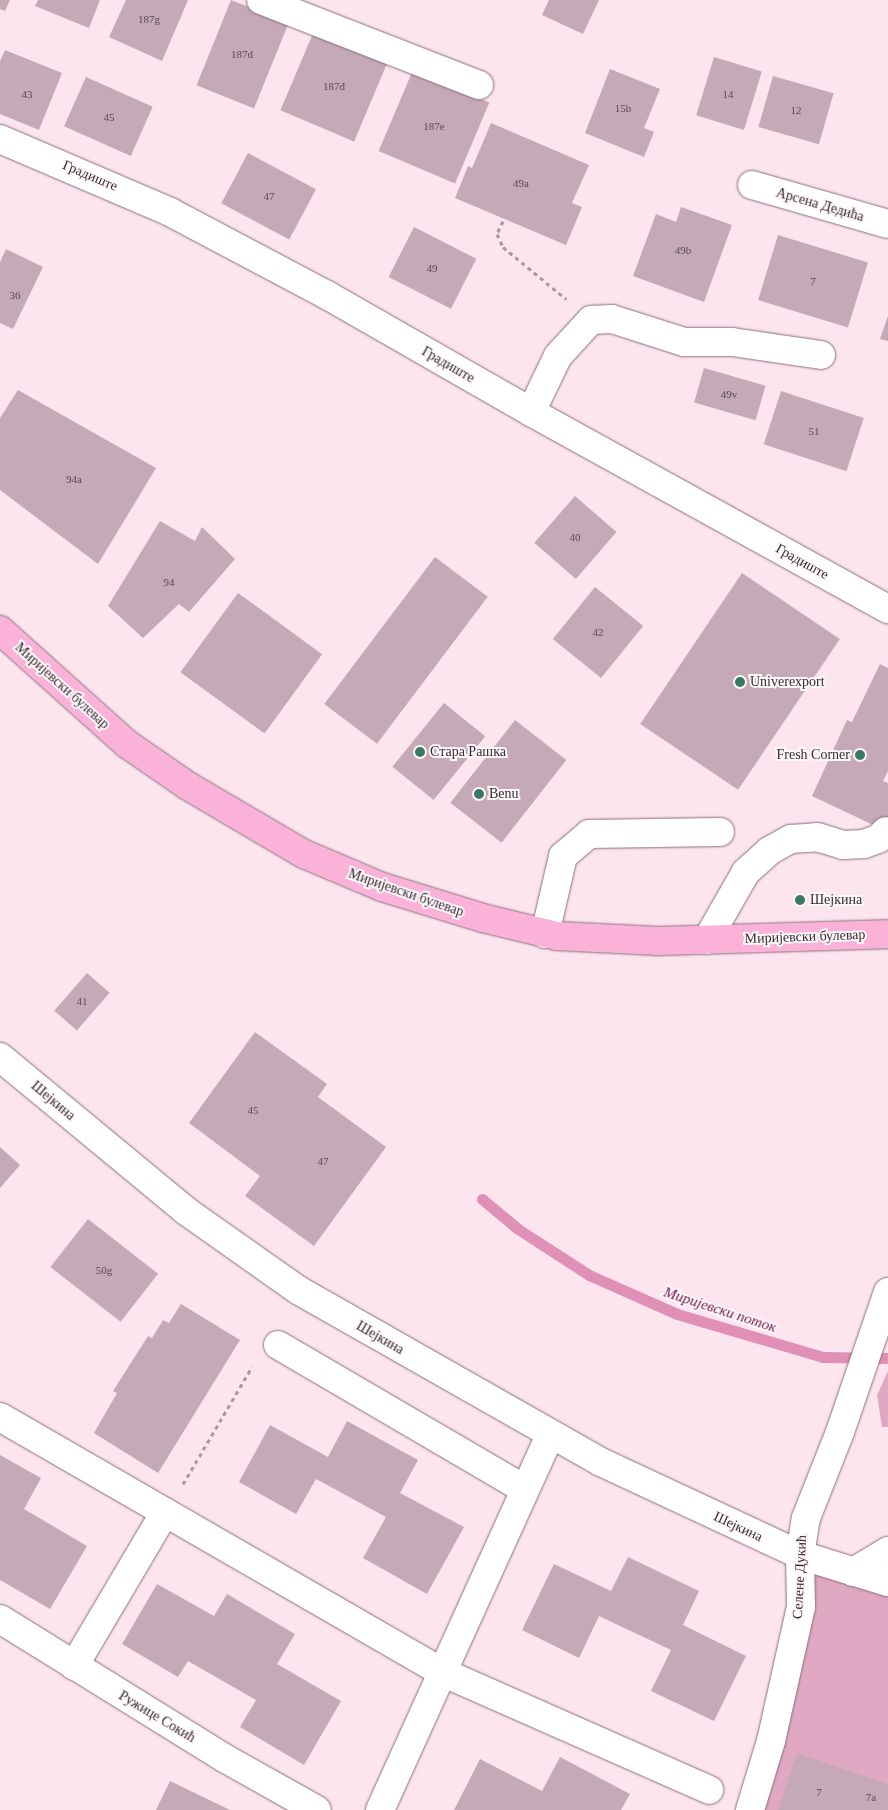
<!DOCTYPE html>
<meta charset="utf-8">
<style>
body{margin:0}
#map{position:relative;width:888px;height:1810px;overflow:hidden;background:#fce5ef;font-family:Georgia,serif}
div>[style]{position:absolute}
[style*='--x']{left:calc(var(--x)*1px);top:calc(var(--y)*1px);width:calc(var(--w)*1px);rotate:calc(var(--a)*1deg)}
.green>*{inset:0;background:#e0a8c2}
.stream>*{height:11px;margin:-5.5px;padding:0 5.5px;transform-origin:5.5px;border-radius:5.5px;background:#e090b7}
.building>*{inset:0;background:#c5a9b6;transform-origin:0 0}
.path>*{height:3px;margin-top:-1.5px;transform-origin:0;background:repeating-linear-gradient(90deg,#aa98a0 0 4px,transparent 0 8px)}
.roads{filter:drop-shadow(0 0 1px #8a707c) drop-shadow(0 0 1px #8a707c)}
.minor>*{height:28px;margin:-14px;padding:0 14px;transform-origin:14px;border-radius:14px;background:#fff}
.major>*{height:28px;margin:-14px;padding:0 14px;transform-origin:14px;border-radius:14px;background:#fbb2d8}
.dots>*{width:14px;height:14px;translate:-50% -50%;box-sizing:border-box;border:2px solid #fdf7fa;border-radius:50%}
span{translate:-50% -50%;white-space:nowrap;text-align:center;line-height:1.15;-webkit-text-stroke:4px #fdf7fa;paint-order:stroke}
.number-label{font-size:11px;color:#5a4a52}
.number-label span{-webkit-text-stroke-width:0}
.street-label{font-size:14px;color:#362b30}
.poi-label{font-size:14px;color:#362b30}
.left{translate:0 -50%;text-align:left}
.right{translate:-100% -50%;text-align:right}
.water-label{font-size:15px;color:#71134c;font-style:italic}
</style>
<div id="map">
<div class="green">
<i style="clip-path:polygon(888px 1371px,888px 1427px,882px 1427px,877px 1395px)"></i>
<i style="clip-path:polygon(800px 1555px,888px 1582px,888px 1810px,749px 1810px)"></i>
</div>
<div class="stream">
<i style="--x:482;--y:1199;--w:47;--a:39.8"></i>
<i style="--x:518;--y:1229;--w:85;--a:32.9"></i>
<i style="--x:589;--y:1275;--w:96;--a:23.9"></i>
<i style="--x:677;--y:1314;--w:152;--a:16.4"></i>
<i style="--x:823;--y:1357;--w:65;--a:0.9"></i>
</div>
<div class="building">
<i style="clip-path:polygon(0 0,10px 0,5px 11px,0 9px)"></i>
<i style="clip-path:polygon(38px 0,100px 0,89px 28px,35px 6px)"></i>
<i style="clip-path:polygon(126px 0,188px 0,162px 61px,109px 37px)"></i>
<i style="left:231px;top:0;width:62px;height:92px;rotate:22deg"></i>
<i style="clip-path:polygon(549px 0,599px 0,583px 34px,542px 15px)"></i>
<i style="left:314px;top:31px;width:80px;height:86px;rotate:23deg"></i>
<i style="clip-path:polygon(5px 50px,62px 73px,39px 130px,0 114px,0 61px)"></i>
<i style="left:714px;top:57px;width:50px;height:61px;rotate:17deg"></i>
<i style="clip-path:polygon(610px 69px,660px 89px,644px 128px,654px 132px,644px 157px,585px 133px)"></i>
<i style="left:413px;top:70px;width:83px;height:88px;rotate:23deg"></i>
<i style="left:773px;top:76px;width:63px;height:53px;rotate:16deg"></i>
<i style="left:86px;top:77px;width:73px;height:54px;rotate:24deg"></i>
<i style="clip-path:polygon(491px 123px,589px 165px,572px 203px,582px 207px,566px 245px,455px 198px,468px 166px,472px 168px)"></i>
<i style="left:248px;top:153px;width:77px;height:57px;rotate:28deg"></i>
<i style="clip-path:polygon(681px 207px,732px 225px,704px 302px,633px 276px,656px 214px,676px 222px)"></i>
<i style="left:414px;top:227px;width:70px;height:56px;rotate:27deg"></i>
<i style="left:778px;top:235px;width:94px;height:68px;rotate:17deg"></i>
<i style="clip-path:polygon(6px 249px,43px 267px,13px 329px,0 323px,0 262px)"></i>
<i style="clip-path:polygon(888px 316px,888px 341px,880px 339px)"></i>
<i style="left:704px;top:368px;width:64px;height:36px;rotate:16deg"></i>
<i style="clip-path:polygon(18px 390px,156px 468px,98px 564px,0 490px,0 418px)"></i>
<i style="left:781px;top:391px;width:87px;height:56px;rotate:18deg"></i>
<i style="left:575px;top:496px;width:55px;height:62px;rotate:41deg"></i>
<i style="clip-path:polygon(160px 521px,195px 541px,202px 527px,235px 559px,189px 612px,179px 604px,143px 638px,108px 606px)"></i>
<i style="left:435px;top:557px;width:66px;height:184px;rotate:37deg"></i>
<i style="left:742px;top:573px;width:118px;height:182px;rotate:34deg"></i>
<i style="left:595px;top:587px;width:62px;height:67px;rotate:39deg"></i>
<i style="left:238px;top:593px;width:104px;height:98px;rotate:36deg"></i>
<i style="clip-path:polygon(880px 664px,888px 668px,888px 771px,883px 781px,888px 783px,888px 832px,812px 796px,847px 720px,852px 722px)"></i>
<i style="left:444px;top:703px;width:53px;height:82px;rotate:39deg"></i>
<i style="left:515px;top:720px;width:65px;height:105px;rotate:38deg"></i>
<i style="left:87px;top:973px;width:30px;height:50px;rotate:41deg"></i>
<i style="clip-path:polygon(255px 1032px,327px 1084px,318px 1097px,386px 1147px,314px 1246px,245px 1196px,260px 1176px,189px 1123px)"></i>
<i style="clip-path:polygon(0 1147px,20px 1165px,0 1188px)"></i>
<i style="left:88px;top:1219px;width:89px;height:61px;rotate:38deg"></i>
<i style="clip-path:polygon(181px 1304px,240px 1340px,158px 1473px,94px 1433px,117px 1393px,113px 1391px,148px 1336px,152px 1338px,163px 1320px,169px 1323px)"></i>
<i style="clip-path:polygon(347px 1421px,418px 1460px,400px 1493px,464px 1527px,427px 1594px,363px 1558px,386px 1517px,316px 1479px,296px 1514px,239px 1482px,270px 1425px,328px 1457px)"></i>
<i style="clip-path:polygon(0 1455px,41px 1478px,24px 1509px,87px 1546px,50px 1609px,0 1580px)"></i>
<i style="clip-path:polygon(628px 1557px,699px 1591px,683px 1625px,746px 1656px,714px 1721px,651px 1691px,671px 1650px,599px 1616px,579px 1658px,522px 1630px,554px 1564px,611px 1591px)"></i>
<i style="clip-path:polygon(157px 1584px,214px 1616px,227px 1594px,295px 1634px,277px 1664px,341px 1701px,304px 1765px,240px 1727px,256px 1700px,188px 1661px,178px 1677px,122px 1644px)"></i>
<i style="clip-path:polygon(797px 1753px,888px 1784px,888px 1810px,778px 1810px)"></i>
<i style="clip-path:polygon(560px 1757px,630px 1794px,621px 1810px,454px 1810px,480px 1759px,542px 1791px)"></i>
<i style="clip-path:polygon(170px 1781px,230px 1810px,156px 1810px)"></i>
</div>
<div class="path">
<i style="--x:503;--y:221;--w:14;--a:115"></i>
<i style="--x:497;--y:234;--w:14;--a:65"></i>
<i style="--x:503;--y:247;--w:82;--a:39.5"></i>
<i style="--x:183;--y:1484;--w:136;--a:-59.5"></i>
</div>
<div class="roads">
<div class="minor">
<i style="--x:261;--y:0;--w:234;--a:21.3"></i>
<i style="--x:0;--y:139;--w:185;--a:23.2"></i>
<i style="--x:170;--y:212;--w:178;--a:27.9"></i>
<i style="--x:327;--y:295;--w:235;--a:29.8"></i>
<i style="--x:531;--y:412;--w:408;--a:28.9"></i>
<i style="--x:752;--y:185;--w:141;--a:16"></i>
<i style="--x:531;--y:412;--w:62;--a:-64.3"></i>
<i style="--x:558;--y:356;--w:49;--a:-47.5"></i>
<i style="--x:591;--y:320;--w:21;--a:-3"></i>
<i style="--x:612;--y:319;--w:76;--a:17.7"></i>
<i style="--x:684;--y:342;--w:48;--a:0"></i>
<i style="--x:732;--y:342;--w:90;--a:8.3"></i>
<i style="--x:545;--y:934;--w:80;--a:-77"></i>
<i style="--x:563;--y:856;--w:34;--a:-40"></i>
<i style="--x:589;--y:834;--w:131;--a:-0.9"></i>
<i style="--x:707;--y:940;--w:78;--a:-60.2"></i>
<i style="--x:746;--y:872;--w:31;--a:-42"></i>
<i style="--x:769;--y:851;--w:25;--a:-29"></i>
<i style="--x:791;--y:839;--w:26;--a:-4"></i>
<i style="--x:817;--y:837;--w:27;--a:17"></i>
<i style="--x:843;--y:845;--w:21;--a:-3"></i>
<i style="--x:864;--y:844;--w:15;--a:-20"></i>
<i style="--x:878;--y:839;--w:11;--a:-45"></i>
<i style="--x:0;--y:1057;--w:241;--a:39.6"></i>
<i style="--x:186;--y:1211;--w:137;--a:35.2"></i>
<i style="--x:298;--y:1290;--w:348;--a:29.6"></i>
<i style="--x:601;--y:1462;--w:220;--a:25"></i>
<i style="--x:800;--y:1555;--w:92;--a:17.1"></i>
<i style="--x:278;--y:1345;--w:285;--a:30.3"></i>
<i style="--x:0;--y:1417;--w:510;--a:29.98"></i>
<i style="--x:442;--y:1672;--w:292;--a:23.8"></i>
<i style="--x:853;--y:1572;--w:41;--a:-31"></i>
<i style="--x:0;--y:1619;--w:266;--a:31.8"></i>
<i style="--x:226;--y:1759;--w:104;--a:29.3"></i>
<i style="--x:74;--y:1666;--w:179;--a:-59.4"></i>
<i style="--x:380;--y:1810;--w:412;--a:-65.6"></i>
<i style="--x:750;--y:1810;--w:72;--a:-73.1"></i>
<i style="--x:771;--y:1741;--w:137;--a:-77.4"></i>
<i style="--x:801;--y:1607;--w:52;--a:-91.1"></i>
<i style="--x:800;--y:1555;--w:37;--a:-81"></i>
<i style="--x:806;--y:1518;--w:92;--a:-68.4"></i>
<i style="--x:840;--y:1432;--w:148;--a:-71.1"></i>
</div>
<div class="major">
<i style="--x:0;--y:630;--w:171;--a:41.9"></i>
<i style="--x:127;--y:744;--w:74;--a:34.5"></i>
<i style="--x:188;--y:786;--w:134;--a:30.4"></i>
<i style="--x:304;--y:854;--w:85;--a:22.9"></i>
<i style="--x:382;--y:887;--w:106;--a:17.1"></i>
<i style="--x:483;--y:918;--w:76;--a:13.7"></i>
<i style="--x:557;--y:936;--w:101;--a:2.8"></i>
<i style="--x:658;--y:941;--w:230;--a:-1.7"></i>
</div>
</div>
<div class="dots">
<i style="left:740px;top:682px;background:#3b7863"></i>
<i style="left:420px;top:752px;background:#3b7863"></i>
<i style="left:860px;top:755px;background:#3b7863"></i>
<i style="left:479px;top:794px;background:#3b7863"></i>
<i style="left:800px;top:900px;background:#3b7863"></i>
</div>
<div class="number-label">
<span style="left:149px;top:19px">187g</span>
<span style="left:242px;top:54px">187d</span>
<span style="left:334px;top:86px">187đ</span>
<span style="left:27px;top:94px">43</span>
<span style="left:728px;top:94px">14</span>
<span style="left:623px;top:108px">15b</span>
<span style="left:796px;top:110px">12</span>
<span style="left:109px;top:117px">45</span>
<span style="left:434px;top:126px">187e</span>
<span style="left:521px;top:183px">49a</span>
<span style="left:269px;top:196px">47</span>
<span style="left:683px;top:250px">49b</span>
<span style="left:432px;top:268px">49</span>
<span style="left:813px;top:281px">7</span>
<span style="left:15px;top:295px">36</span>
<span style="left:729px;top:394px">49v</span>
<span style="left:814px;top:431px">51</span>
<span style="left:74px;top:479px">94a</span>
<span style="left:575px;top:537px">40</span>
<span style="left:169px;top:582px">94</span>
<span style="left:598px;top:632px">42</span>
<span style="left:82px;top:1001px">41</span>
<span style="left:253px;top:1110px">45</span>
<span style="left:323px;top:1161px">47</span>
<span style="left:104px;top:1270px">50g</span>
<span style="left:819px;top:1792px">7</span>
<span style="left:871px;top:1797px">7a</span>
</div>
<div class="street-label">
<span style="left:90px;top:176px;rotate:23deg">Градиште</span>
<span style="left:820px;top:205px;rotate:16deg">Арсена Дедића</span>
<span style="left:448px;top:365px;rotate:30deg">Градиште</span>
<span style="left:802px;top:562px;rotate:29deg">Градиште</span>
<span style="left:62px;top:686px;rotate:42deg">Миријевски булевар</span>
<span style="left:406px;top:893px;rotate:19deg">Миријевски булевар</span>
<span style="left:805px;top:937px;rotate:-2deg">Миријевски булевар</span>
<span style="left:53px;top:1101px;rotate:40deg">Шејкина</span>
<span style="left:380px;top:1338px;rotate:30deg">Шејкина</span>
<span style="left:738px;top:1527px;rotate:25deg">Шејкина</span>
<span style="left:800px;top:1577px;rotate:-87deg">Селене Дукић</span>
<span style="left:157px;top:1717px;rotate:31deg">Ружице Сокић</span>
</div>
<div class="poi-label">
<span class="left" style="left:750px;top:682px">Univerexport</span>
<span class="left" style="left:430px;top:752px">Стара Рашка</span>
<span class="right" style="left:850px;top:755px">Fresh Corner</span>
<span class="left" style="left:489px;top:794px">Benu</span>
<span class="left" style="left:810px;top:900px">Шејкина</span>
</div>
<div class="water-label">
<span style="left:720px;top:1310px;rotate:18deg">Миријевски поток</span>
</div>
</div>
